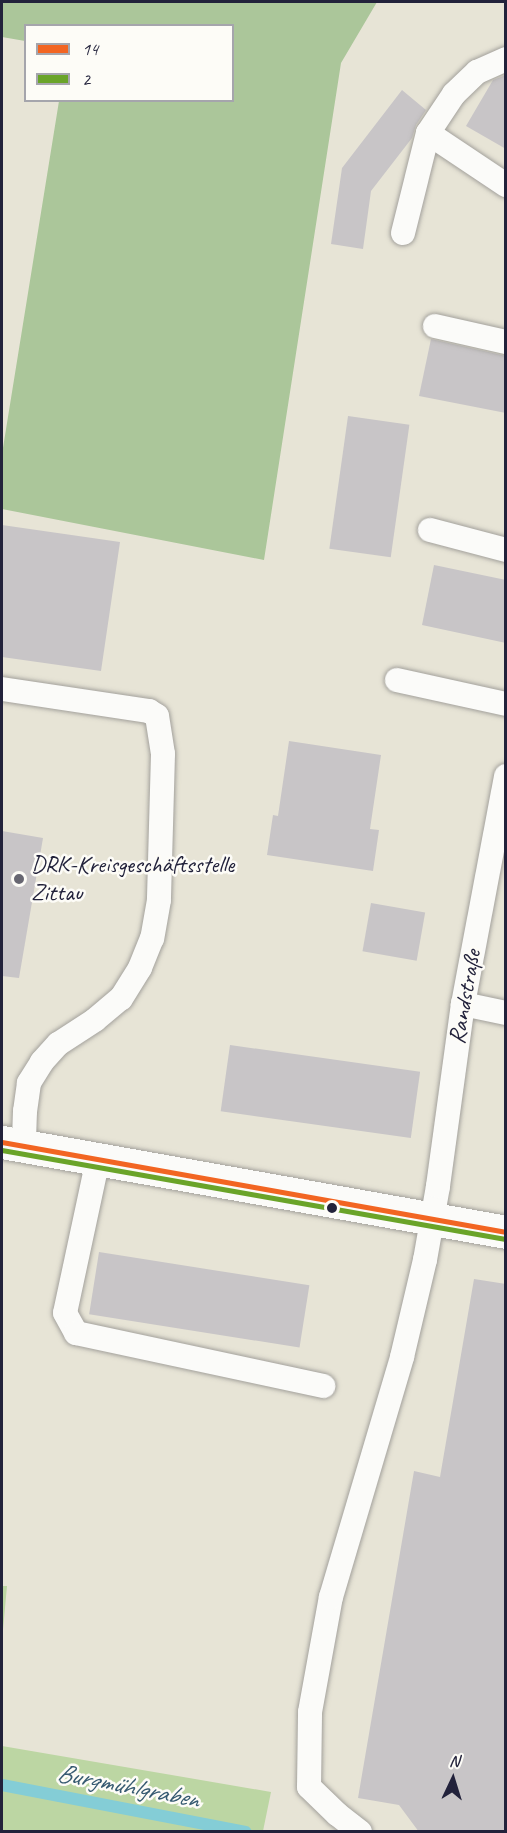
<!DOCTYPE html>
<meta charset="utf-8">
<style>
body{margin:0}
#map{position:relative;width:507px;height:1833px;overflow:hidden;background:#e7e4d6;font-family:Caveat,sans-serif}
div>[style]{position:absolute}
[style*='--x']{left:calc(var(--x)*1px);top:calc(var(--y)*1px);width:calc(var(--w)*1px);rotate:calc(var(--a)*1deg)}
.green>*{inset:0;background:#bcd6a3}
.forest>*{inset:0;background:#abc69a}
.stream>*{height:12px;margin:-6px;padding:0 6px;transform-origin:6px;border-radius:6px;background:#84cdd6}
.building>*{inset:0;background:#c8c5c7;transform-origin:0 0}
.roads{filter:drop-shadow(0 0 2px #a3a19c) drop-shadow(0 0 2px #a3a19c)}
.service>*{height:24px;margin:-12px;padding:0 12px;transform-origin:12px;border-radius:12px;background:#fbfbf9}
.secondary>*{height:33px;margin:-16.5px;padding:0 16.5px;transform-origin:16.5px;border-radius:16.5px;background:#fbfbf9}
.bus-1>*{height:4.5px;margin:-2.25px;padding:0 2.25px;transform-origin:2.25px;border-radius:2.25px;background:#f26522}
.bus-2>*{height:4.5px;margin:-2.25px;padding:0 2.25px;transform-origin:2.25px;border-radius:2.25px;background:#6aa429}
.dots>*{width:16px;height:16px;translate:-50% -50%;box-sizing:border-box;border:3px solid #fdfcf7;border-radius:50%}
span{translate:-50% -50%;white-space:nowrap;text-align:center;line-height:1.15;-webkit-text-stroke:5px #fdfcf7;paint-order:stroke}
.poi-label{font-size:24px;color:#22223b}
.left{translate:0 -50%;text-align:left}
.street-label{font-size:24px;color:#22223b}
.water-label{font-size:26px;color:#365a71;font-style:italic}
.frame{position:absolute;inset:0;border:3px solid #22223b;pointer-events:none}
.legend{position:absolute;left:24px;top:24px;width:210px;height:78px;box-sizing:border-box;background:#fdfcf7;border:2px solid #a5a5ac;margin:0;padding:8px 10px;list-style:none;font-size:18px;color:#22223b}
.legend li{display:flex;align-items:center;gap:12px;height:30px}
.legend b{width:30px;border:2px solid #a5a5ac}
.north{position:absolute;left:423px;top:1749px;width:60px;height:60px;-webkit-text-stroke:4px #fdfcf7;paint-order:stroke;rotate:4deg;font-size:16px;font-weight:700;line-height:24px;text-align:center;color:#22223b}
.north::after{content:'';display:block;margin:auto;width:21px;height:27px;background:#22223b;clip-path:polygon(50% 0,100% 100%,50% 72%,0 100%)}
</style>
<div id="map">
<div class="green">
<i style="clip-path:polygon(2px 1586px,7px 1586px,2px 1641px)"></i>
<i style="clip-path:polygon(2px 1746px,271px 1792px,263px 1831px,2px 1831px)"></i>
</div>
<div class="forest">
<i style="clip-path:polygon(2px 2px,377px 2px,341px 63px,264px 560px,2px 509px,2px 454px,59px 101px,232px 100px,232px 26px,26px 26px,25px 41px,2px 37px)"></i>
</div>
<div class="stream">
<i style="--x:2;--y:1785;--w:248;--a:10.9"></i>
</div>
<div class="building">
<i style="clip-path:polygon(506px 75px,506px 149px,466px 126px,493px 80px)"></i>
<i style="clip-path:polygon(402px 90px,426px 110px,416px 125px,412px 138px,371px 191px,363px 249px,331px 244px,342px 168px)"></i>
<i style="clip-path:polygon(431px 339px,506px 356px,506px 413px,419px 396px)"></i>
<i style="left:348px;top:416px;width:62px;height:134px;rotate:8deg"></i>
<i style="clip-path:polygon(2px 525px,120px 542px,101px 671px,2px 657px)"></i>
<i style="clip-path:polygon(434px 565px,506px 580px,506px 643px,422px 625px)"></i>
<i style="clip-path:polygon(289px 741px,381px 755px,370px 829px,379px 830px,373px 871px,267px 855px,273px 815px,278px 816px)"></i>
<i style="clip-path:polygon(2px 831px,43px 838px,19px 978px,2px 976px)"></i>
<i style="left:371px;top:903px;width:55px;height:49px;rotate:10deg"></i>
<i style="left:230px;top:1045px;width:192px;height:67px;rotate:8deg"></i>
<i style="left:99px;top:1252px;width:213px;height:63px;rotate:9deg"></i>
<i style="clip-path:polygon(474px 1279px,506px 1284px,506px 1832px,419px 1832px,399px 1805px,358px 1798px,414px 1471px,440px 1477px)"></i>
</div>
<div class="roads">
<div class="service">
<i style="--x:428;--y:133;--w:94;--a:33.7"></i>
<i style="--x:403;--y:233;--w:103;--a:-76"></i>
<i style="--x:428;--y:133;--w:47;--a:-56.3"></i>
<i style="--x:454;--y:94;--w:32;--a:-44"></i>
<i style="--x:477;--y:72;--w:32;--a:-24"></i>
<i style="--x:435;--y:326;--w:73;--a:12.7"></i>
<i style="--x:430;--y:530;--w:79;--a:14.7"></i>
<i style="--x:397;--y:680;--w:112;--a:12.4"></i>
<i style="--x:2;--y:689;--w:149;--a:8.5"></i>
<i style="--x:149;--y:711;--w:9;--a:32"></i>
<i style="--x:157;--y:716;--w:38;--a:81"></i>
<i style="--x:163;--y:754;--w:146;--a:91.6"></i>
<i style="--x:159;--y:900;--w:39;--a:100"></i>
<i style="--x:152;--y:938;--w:32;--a:112"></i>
<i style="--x:140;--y:968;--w:36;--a:122"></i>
<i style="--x:121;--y:998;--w:34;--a:140"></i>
<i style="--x:95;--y:1020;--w:44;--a:147"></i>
<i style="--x:58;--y:1044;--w:24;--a:132"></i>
<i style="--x:42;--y:1062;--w:25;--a:122"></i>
<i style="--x:29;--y:1083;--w:28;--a:98"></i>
<i style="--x:25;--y:1111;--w:35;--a:92"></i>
<i style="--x:463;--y:1004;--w:44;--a:11.8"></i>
<i style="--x:98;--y:1159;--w:157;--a:102.1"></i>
<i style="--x:65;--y:1313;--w:23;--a:61"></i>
<i style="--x:76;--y:1333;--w:253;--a:12.1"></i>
<i style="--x:360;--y:1832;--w:29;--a:-142"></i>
<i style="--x:337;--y:1814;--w:39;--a:-136"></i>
<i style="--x:309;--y:1787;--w:75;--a:-89.2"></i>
<i style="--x:310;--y:1712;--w:117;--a:-79.7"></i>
<i style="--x:331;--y:1597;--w:250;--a:-73.5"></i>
<i style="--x:402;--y:1357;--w:100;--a:-76.7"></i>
<i style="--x:425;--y:1260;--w:75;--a:-80"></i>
<i style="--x:438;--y:1186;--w:184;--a:-82.2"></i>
<i style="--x:463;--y:1004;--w:232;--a:-79.3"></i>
</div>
<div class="secondary">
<i style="--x:2;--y:1142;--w:512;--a:10.12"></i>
</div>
</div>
<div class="bus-1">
<i style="--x:2;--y:1142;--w:512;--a:10.12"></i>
</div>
<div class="bus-2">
<i style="--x:2;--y:1150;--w:511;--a:10.03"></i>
</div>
<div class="dots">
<i style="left:19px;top:879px;background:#676671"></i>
<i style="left:332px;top:1208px;background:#22223b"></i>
</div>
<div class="poi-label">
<span class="left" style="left:31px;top:879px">DRK-Kreisgeschäftsstelle<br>Zittau</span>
</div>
<div class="street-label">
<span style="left:465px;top:997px;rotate:-80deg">Randstraße</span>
</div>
<div class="water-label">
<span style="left:128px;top:1786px;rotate:11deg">Burgmühlgraben</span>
</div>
<div class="frame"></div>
<ul class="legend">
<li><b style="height:8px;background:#f26522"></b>14</li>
<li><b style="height:8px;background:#6aa429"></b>2</li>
</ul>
<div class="north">N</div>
</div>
